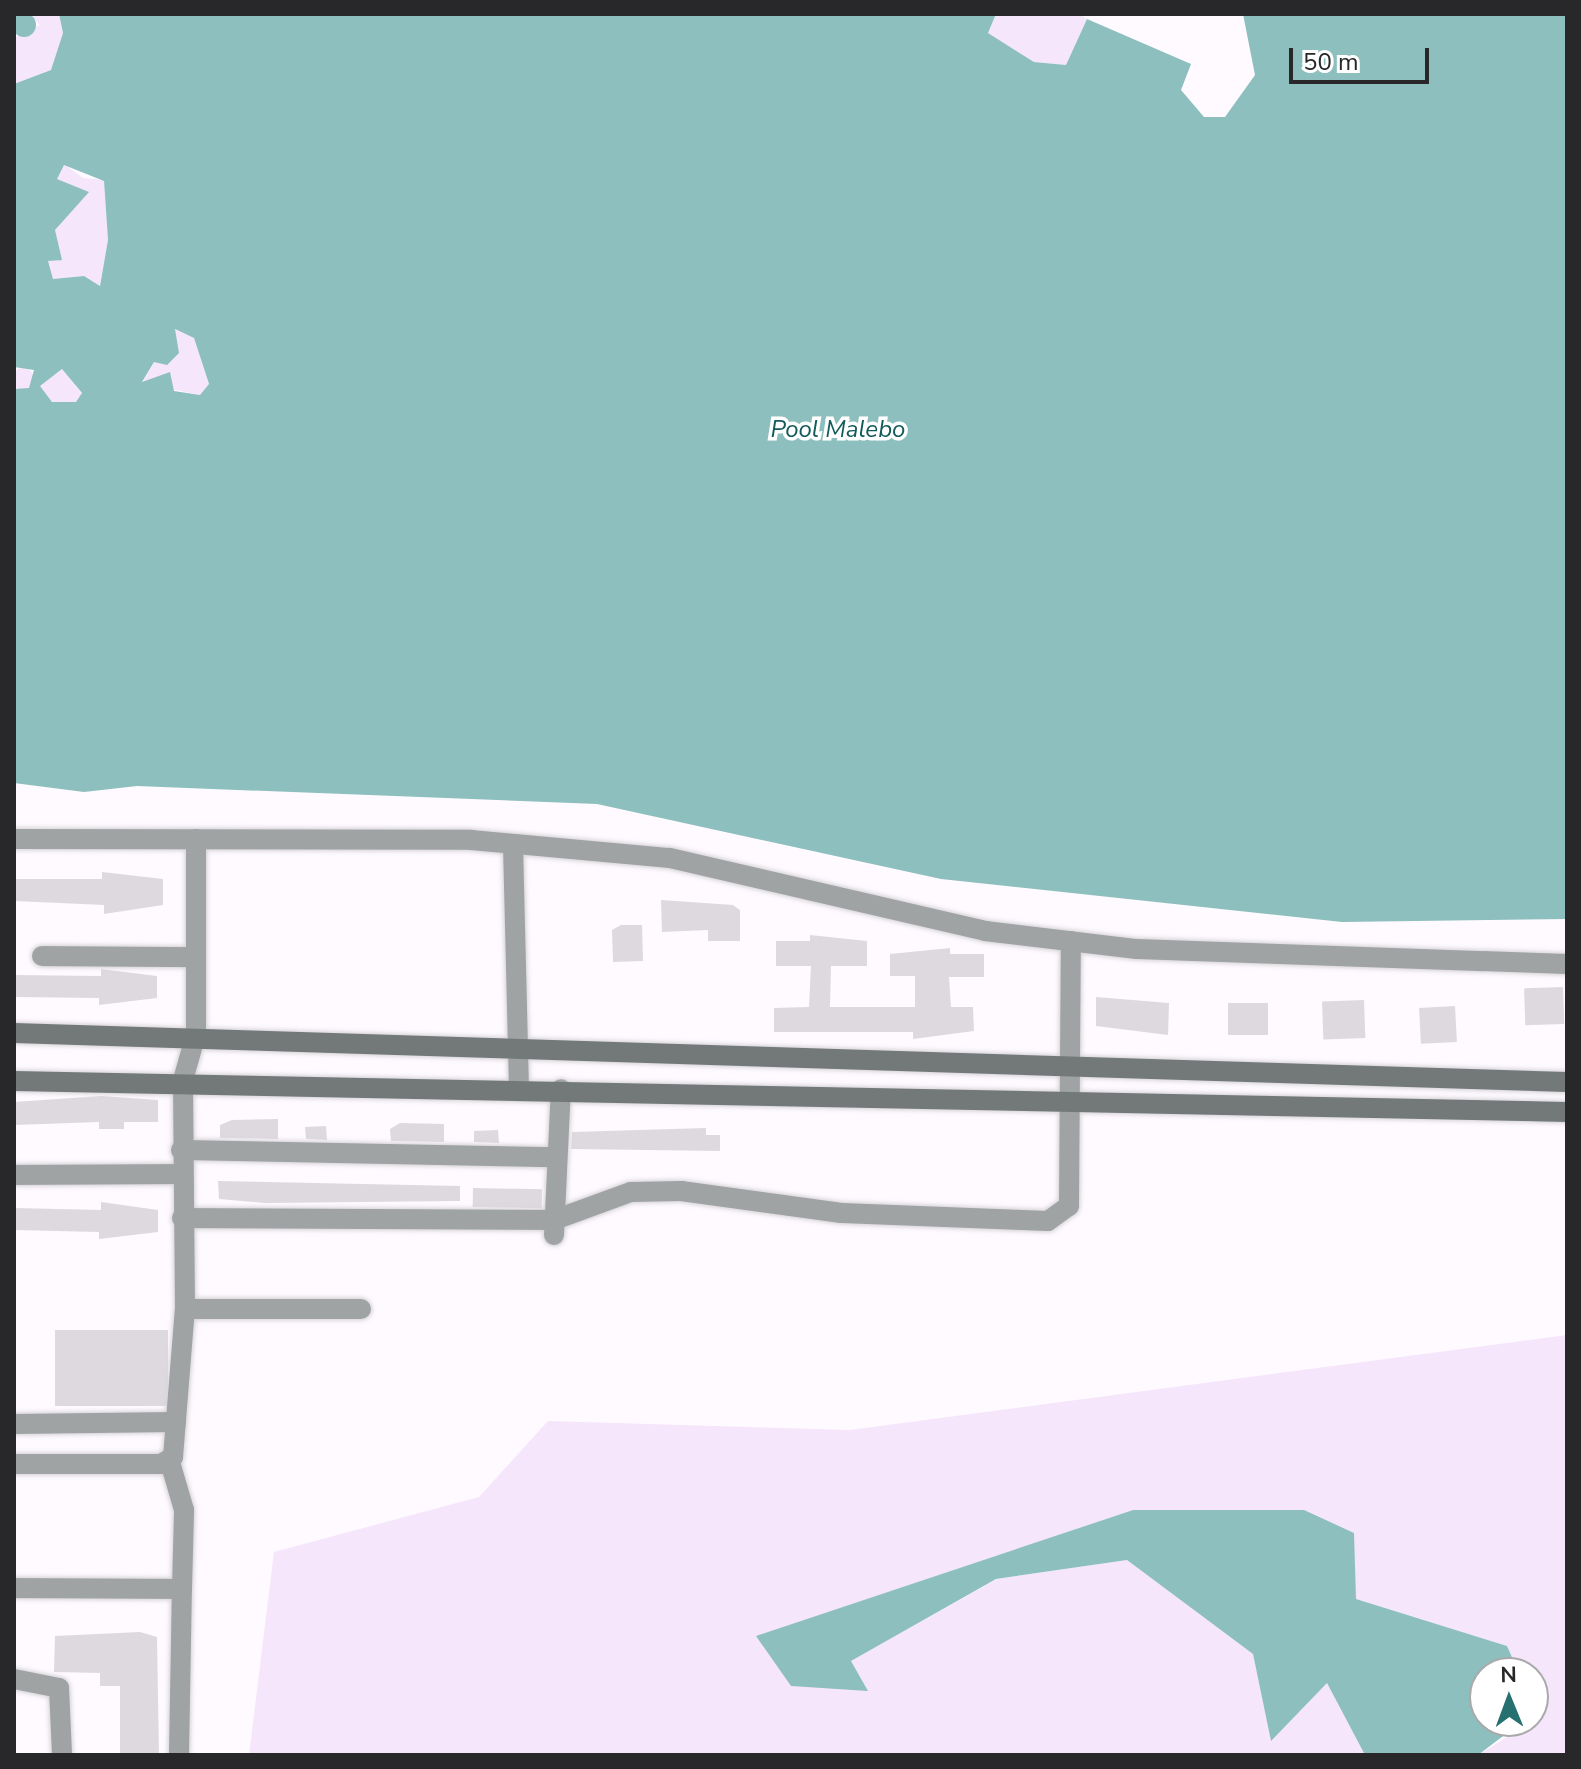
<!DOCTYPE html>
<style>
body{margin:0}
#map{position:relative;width:1581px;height:1769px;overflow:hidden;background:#fefaff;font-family:"Nunito Sans",sans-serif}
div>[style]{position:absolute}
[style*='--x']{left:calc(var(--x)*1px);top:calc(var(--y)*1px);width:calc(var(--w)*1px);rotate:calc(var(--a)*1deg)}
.green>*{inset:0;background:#f5e6fb}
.round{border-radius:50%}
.water>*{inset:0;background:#8dbfbe}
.building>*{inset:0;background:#ded9df;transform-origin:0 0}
.roads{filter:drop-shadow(0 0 2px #d7d4d8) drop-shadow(0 0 2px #d7d4d8)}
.street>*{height:20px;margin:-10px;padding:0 10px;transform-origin:10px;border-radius:10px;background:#9fa3a3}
.secondary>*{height:20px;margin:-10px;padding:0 10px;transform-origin:10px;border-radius:10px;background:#737979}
span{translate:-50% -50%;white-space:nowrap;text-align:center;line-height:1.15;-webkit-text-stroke:7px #fff;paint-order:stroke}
.water-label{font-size:24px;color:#135b5a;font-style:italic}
.frame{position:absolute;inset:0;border:16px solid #282729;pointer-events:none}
.north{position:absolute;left:1469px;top:1657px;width:80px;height:80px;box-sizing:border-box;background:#fff;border:2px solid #a9a9a9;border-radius:50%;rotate:359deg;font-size:22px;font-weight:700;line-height:32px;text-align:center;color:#282729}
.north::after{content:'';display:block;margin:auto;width:28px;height:36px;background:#267170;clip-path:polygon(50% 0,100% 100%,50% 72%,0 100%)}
.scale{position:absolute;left:1289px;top:48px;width:140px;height:36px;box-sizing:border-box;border:4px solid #282729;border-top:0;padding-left:10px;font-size:24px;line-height:28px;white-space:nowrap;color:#282729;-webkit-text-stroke:6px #fff;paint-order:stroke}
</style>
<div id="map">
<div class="green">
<i style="clip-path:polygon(29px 14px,59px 14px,63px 33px,51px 70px,14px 84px,14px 38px,40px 25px)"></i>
<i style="clip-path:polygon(996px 14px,1079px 14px,1087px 19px,1066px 65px,1034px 62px,988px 33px)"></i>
<i style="clip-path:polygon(64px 164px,83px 178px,104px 180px,108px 240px,100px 286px,84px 276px,53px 279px,47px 260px,55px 230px,88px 192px,57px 179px)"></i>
<i style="clip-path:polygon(174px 329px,194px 338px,209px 385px,200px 395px,142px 383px)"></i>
<i class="round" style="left:12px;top:368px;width:22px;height:22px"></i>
<i style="clip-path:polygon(62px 369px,82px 394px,76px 402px,52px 402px,39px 386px)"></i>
<i style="clip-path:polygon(1567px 1335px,1567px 1755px,1478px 1755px,1533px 1721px,1533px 1673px,1519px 1673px,1507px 1646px,1356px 1599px,1133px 1510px,757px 1636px,867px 1690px,851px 1661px,997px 1579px,1127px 1560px,1253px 1654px,1271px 1740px,1327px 1683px,1365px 1755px,249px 1755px,274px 1552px,479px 1497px,548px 1421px,850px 1430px)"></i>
</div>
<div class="water">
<i class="round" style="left:12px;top:13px;width:24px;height:24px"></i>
<i style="clip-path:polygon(evenodd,59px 14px,996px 14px,988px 33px,1034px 62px,1066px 65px,1087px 19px,1191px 64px,1181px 90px,1204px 117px,1225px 117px,1255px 75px,1243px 14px,1567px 14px,1567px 919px,1342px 922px,941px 879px,597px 804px,137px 786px,84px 792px,14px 783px,14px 389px,29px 388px,34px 370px,14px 367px,14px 84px,51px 70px,63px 33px,59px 14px,64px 165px,104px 181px,108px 240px,100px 286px,84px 276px,53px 279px,48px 261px,62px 260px,55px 230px,89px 192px,57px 179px,64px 165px,59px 14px,175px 329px,194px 338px,209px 384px,200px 395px,174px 391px,170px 372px,142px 382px,154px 362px,167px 365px,179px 353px,175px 329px,59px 14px,62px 369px,82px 393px,76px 402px,52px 402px,40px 386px,62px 369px)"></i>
<i style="clip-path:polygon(1133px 1510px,1304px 1510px,1354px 1533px,1356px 1599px,1507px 1646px,1519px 1673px,1485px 1673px,1485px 1721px,1523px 1721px,1478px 1755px,1365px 1755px,1327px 1683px,1271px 1741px,1253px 1654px,1127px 1560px,996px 1579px,851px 1661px,868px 1691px,791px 1686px,756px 1636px)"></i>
</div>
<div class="building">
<i style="clip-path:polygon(102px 872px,163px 879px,163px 905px,104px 914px,104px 905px,14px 901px,14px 879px,102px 879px)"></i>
<i style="clip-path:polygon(661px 900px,733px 905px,740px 910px,740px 941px,708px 941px,708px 930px,662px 932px)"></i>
<i style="clip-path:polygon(621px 925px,642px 925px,643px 961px,613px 962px,612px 930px)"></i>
<i style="clip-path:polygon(810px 935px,867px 941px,867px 966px,831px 966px,830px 1007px,915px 1007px,915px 976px,890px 976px,890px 954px,950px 948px,950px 954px,984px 954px,984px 977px,949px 977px,951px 1007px,973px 1007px,974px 1031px,913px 1039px,913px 1032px,774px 1032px,774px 1008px,809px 1007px,811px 966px,776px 966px,776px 941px,810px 941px)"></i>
<i style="clip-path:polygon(101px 969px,157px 976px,157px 998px,99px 1005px,99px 998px,14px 997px,14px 975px,101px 976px)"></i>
<i style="left:1563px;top:987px;width:37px;height:39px;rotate:88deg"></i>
<i style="clip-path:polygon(1096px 997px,1169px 1003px,1168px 1035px,1096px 1026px)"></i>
<i style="left:1364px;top:1000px;width:38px;height:42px;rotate:88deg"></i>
<i style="left:1228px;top:1003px;width:40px;height:32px"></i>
<i style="left:1455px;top:1006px;width:36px;height:36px;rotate:87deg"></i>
<i style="clip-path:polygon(101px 1096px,158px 1100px,158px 1122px,124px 1122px,124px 1129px,99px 1129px,99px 1122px,14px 1125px,14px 1102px)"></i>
<i style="clip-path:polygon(278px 1119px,278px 1139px,220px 1138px,220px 1125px,232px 1120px)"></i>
<i style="clip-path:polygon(400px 1123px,444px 1124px,444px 1142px,391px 1141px,390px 1129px)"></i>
<i style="clip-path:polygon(326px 1126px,327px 1140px,306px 1139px,305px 1127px)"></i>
<i style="clip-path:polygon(706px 1128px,706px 1135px,720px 1135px,720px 1151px,571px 1149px,572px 1132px)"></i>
<i style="clip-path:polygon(498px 1130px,499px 1143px,474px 1142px,474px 1131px)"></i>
<i style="clip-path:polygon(218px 1181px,460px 1186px,460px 1201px,265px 1203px,219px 1199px)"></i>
<i style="left:473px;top:1188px;width:69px;height:19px;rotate:1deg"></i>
<i style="clip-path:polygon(101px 1202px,158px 1210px,158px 1232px,99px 1239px,99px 1232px,14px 1230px,14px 1208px,101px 1210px)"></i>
<i style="left:55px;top:1330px;width:113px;height:76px"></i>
<i style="clip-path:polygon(140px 1632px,157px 1637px,159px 1755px,120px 1755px,120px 1686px,100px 1686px,100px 1673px,54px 1672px,55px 1636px)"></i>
</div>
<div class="roads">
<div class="street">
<i style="--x:14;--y:839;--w:457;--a:0.1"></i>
<i style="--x:471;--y:840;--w:200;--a:5.2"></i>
<i style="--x:670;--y:858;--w:323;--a:13"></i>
<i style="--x:985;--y:931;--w:153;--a:6.8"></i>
<i style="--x:1137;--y:949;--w:430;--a:2"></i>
<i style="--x:513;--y:844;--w:244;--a:88.6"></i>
<i style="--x:42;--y:956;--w:154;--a:0.4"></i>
<i style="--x:181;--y:1150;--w:376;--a:1.1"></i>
<i style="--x:14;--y:1175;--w:167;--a:-0.3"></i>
<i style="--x:182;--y:1218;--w:372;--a:0.3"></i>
<i style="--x:554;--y:1220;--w:82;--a:-20"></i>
<i style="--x:631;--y:1192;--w:50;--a:-1.1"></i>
<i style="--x:681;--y:1191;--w:162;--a:7.8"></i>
<i style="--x:842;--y:1213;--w:206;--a:2.2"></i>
<i style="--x:1048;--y:1221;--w:26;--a:-36"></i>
<i style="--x:1069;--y:1206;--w:265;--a:-89.6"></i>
<i style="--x:554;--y:1235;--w:146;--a:-87.3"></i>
<i style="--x:185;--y:1309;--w:176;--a:0"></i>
<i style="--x:14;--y:1424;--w:162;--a:-0.7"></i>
<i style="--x:14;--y:1464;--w:147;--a:0"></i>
<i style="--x:161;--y:1464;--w:14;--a:-30"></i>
<i style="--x:173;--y:1457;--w:148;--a:-85.4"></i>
<i style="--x:185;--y:1309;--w:229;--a:-90.5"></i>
<i style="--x:183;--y:1080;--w:48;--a:-74.2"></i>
<i style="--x:196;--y:1034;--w:195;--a:-90"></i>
<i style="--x:14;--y:1588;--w:168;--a:0.3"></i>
<i style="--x:182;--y:1589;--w:79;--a:-88.5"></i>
<i style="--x:184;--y:1510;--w:50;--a:-106.3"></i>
<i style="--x:14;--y:1679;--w:46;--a:11.3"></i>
<i style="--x:59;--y:1688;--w:67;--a:87.4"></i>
<i style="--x:179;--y:1755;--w:166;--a:-89"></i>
</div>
<div class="secondary">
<i style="--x:14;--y:1033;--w:1554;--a:1.81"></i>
<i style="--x:14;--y:1081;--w:1553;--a:1.14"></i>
</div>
</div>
<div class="water-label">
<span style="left:838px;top:430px">Pool Malebo</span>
</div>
<div class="frame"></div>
<div class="north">N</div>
<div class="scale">50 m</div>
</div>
